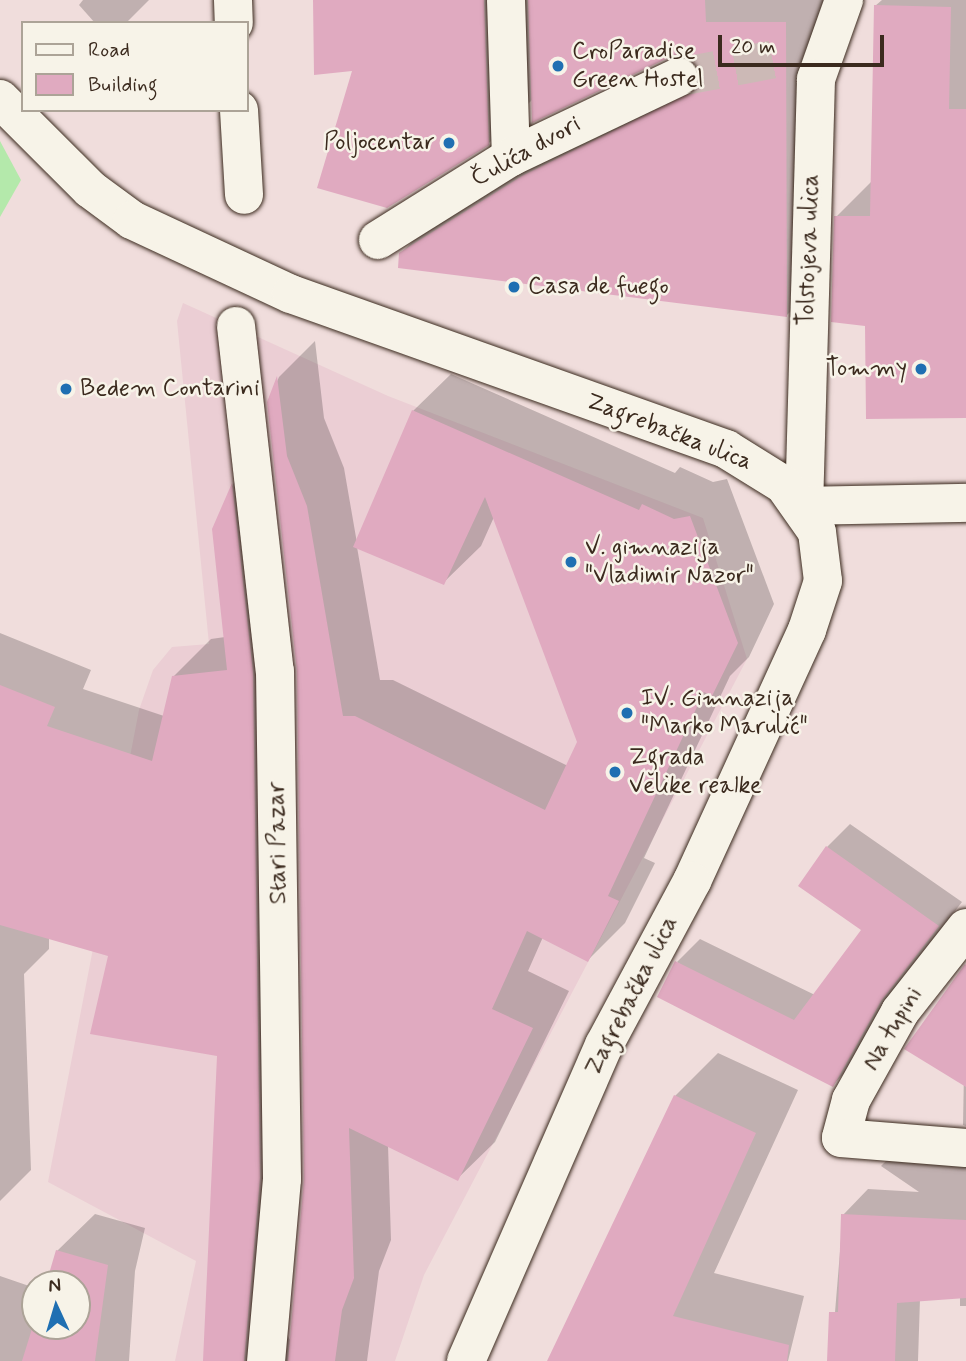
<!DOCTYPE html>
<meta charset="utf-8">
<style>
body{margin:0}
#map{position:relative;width:966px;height:1361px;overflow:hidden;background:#f0dddc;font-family:Mynerve,sans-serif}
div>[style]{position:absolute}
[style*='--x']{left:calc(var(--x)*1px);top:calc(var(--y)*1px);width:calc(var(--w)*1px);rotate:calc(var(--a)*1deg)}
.built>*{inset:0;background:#ebced4}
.green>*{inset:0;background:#b4e9ab}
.shadow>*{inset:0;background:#0003}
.building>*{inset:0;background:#e0aac0}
.street-tunnel>*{height:38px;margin-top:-19px;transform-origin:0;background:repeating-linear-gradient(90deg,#ccb9b6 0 38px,transparent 0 57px)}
.roads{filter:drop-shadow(0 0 2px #3b2a1e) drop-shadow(0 0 2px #3b2a1e)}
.street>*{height:38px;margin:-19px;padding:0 19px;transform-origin:19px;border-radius:19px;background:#f7f3e8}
.secondary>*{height:38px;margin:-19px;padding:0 19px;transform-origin:19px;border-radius:19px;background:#f7f3e8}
.dots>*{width:19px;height:19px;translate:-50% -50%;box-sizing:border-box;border:4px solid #f7f3e8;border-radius:50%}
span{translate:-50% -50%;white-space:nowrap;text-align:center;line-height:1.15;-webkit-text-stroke:5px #f7f3e8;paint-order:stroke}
.poi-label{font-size:24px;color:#3b2a1e}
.left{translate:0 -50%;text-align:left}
.right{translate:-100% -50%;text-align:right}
.street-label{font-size:24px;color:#3b2a1e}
.legend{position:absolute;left:21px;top:21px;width:228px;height:91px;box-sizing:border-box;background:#f7f3e8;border:2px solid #aca397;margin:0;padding:9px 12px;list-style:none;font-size:21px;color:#3b2a1e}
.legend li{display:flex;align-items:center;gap:14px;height:35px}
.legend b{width:35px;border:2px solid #aca397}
.north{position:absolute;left:21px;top:1270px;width:70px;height:70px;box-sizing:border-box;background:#f7f3e8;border:2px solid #aca397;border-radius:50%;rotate:356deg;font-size:19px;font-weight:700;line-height:28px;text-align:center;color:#3b2a1e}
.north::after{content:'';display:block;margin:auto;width:24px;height:32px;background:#1f6fb2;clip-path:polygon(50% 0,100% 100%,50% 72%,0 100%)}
.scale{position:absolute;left:718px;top:35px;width:166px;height:32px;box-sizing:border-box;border:4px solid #3b2a1e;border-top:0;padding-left:9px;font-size:21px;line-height:24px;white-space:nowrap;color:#3b2a1e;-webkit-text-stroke:5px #f7f3e8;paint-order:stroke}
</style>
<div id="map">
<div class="built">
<i style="clip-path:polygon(183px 303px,388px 396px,703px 518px,747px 659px,424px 1275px,395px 1361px,175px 1361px,196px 1261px,48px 1182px,139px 710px,153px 670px,172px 647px,209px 644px,177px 321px)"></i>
</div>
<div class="green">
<i style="clip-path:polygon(0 141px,21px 180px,0 217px)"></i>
</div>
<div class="shadow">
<i style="clip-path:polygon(83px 0,149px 0,126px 23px,95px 23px,79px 5px)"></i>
<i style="clip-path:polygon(315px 0,828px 0,829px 273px,787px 315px,401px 253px,443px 211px,566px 135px,699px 71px,692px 57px,669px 55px,533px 99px,488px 144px,354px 69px)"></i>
<i style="clip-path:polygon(882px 0,966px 0,966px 417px,867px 325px,836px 217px,873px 180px,875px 6px)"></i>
<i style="clip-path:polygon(evenodd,315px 341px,324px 418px,344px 468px,357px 543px,413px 411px,451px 374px,675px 473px,680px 467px,713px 482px,727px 479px,774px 604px,749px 657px,730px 676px,644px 858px,655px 863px,625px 923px,588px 960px,543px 937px,528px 971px,569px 991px,495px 1142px,457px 1179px,388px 1145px,391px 1240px,379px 1271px,367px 1361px,205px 1361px,219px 1054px,110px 955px,49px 938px,49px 949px,24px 974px,31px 1170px,0 1201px,0 633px,91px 670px,83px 689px,164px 716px,173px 677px,211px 639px,225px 637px,214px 529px,233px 484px,269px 449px,281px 1322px,291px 1342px,306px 1179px,299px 670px,268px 402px,279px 377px,315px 341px,494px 517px,579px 742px,568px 766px,393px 680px,380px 680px,357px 547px,443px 583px,481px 546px,494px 517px)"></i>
<i style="clip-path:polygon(850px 824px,962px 902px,904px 976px,856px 1061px,833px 1085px,677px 962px,700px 939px,815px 995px,864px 930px,827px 847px)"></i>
<i style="clip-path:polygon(966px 967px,966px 1126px,963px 1125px)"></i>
<i style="clip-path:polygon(718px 1053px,798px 1090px,714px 1273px,804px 1296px,788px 1361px,549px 1361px,675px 1096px)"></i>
<i style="clip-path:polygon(905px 1142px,966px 1144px,966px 1306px,960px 1306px,960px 1297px,920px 1299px,918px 1361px,831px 1361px,843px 1215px,868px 1189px,919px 1192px,881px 1166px)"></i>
<i style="clip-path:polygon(95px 1214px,145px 1228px,135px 1271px,129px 1361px,0 1361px,0 1276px,35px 1288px,35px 1326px,77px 1326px,77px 1284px,47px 1284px,57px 1251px)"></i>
</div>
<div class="building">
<i style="clip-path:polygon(313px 0,484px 0,489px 145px,387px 208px,317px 188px,352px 71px,314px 75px)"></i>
<i style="clip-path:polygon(528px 0,705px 0,706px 22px,786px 22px,787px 317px,398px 268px,399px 253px,522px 176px,697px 89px,699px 68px,692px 59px,670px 57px,532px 123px)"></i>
<i style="clip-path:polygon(874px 5px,951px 7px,949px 109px,966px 109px,966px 418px,866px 419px,865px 326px,831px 322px,834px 216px,870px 216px)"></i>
<i style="clip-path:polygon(277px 376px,287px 456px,307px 506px,343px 716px,355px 716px,545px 810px,577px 742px,485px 497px,444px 585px,353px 547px,412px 410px,639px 510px,642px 504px,674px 519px,690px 516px,738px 643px,712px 696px,704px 692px,608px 896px,619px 901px,588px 962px,527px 931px,492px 1009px,533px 1028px,458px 1181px,349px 1128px,354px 1278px,342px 1310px,335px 1361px,288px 1361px,304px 1179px,297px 671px,267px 402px)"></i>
<i style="clip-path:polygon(232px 483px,253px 672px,260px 1178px,244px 1361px,203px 1361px,217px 1056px,90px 1034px,108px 956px,0 925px,0 685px,55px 707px,47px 726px,152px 761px,172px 676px,227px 670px,212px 529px)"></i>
<i style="clip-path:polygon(826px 846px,939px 926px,881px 1001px,833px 1087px,657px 997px,675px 961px,794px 1020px,861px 930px,798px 886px)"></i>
<i style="clip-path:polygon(965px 964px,966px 965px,966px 1087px,904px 1049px)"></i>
<i style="clip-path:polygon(674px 1095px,756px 1133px,673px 1316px,789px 1345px,787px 1361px,547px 1361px)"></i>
<i style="clip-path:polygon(841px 1214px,966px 1220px,966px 1298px,897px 1303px,895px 1361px,827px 1361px,829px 1312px,838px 1312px)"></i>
<i style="clip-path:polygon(56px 1250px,108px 1265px,95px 1361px,22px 1361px,35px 1319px,35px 1326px,77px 1326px,77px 1284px,46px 1284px)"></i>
</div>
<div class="street-tunnel">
<i style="--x:679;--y:77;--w:109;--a:-10.6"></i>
</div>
<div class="roads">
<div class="street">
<i style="--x:233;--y:0;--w:23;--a:88"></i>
<i style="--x:506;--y:0;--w:157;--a:88.2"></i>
<i style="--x:844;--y:0;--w:84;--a:109.5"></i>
<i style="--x:816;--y:79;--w:427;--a:91.6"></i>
<i style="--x:804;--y:506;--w:162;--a:-1.1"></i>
<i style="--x:239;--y:110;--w:85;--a:86.6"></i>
<i style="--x:378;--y:240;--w:157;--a:-32"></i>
<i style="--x:511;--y:157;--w:186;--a:-25.5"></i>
<i style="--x:236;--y:326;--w:347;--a:83.6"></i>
<i style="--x:275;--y:671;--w:508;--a:89.21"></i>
<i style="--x:282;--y:1179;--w:183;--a:95"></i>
<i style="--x:966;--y:928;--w:107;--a:128.2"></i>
<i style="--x:900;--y:1012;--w:101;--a:119.1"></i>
<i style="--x:851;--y:1100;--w:39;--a:105"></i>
<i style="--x:841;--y:1138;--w:125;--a:4.6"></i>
</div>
<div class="secondary">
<i style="--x:0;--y:99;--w:127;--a:45"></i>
<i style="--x:90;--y:189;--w:52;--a:36.4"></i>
<i style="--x:132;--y:220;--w:175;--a:25"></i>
<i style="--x:291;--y:294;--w:462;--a:19.6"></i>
<i style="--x:726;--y:449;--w:68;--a:31.8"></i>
<i style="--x:784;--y:485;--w:57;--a:54.9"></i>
<i style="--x:817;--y:532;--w:49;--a:83"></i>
<i style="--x:823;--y:581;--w:52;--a:108.1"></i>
<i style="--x:807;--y:630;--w:276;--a:114.6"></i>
<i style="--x:692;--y:881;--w:186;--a:118.2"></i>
<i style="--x:604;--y:1045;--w:345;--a:113.6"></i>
</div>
</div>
<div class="dots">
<i style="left:558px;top:66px;background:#1f6fb2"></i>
<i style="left:449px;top:143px;background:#1f6fb2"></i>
<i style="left:514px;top:287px;background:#1f6fb2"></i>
<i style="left:921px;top:369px;background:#1f6fb2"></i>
<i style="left:66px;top:389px;background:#1f6fb2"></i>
<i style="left:571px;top:562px;background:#1f6fb2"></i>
<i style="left:627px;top:713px;background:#1f6fb2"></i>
<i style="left:615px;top:772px;background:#1f6fb2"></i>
</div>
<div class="poi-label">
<span class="left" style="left:572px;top:66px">CroParadise<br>Green Hostel</span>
<span class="right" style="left:435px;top:143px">Poljocentar</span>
<span class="left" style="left:528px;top:287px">Casa de fuego</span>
<span class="right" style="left:907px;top:369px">Tommy</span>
<span class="left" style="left:80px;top:389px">Bedem Contarini</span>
<span class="left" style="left:585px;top:562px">V. gimnazija<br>"Vladimir Nazor"</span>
<span class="left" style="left:641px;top:713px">IV. Gimnazija<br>"Marko Marulić"</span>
<span class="left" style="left:629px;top:772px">Zgrada<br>Velike realke</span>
</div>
<div class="street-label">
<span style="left:526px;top:152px;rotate:-29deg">Čulića dvori</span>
<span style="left:809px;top:250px;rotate:-88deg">Tolstojeva ulica</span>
<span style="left:669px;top:432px;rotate:21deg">Zagrebačka ulica</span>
<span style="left:278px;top:843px;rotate:-91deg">Stari Pazar</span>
<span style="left:632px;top:996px;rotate:-63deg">Zagrebačka ulica</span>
<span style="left:893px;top:1029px;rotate:-59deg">Na tupini</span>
</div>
<ul class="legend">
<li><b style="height:9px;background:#f7f3e8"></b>Road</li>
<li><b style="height:19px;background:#e0aac0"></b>Building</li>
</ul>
<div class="north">N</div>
<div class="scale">20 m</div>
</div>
